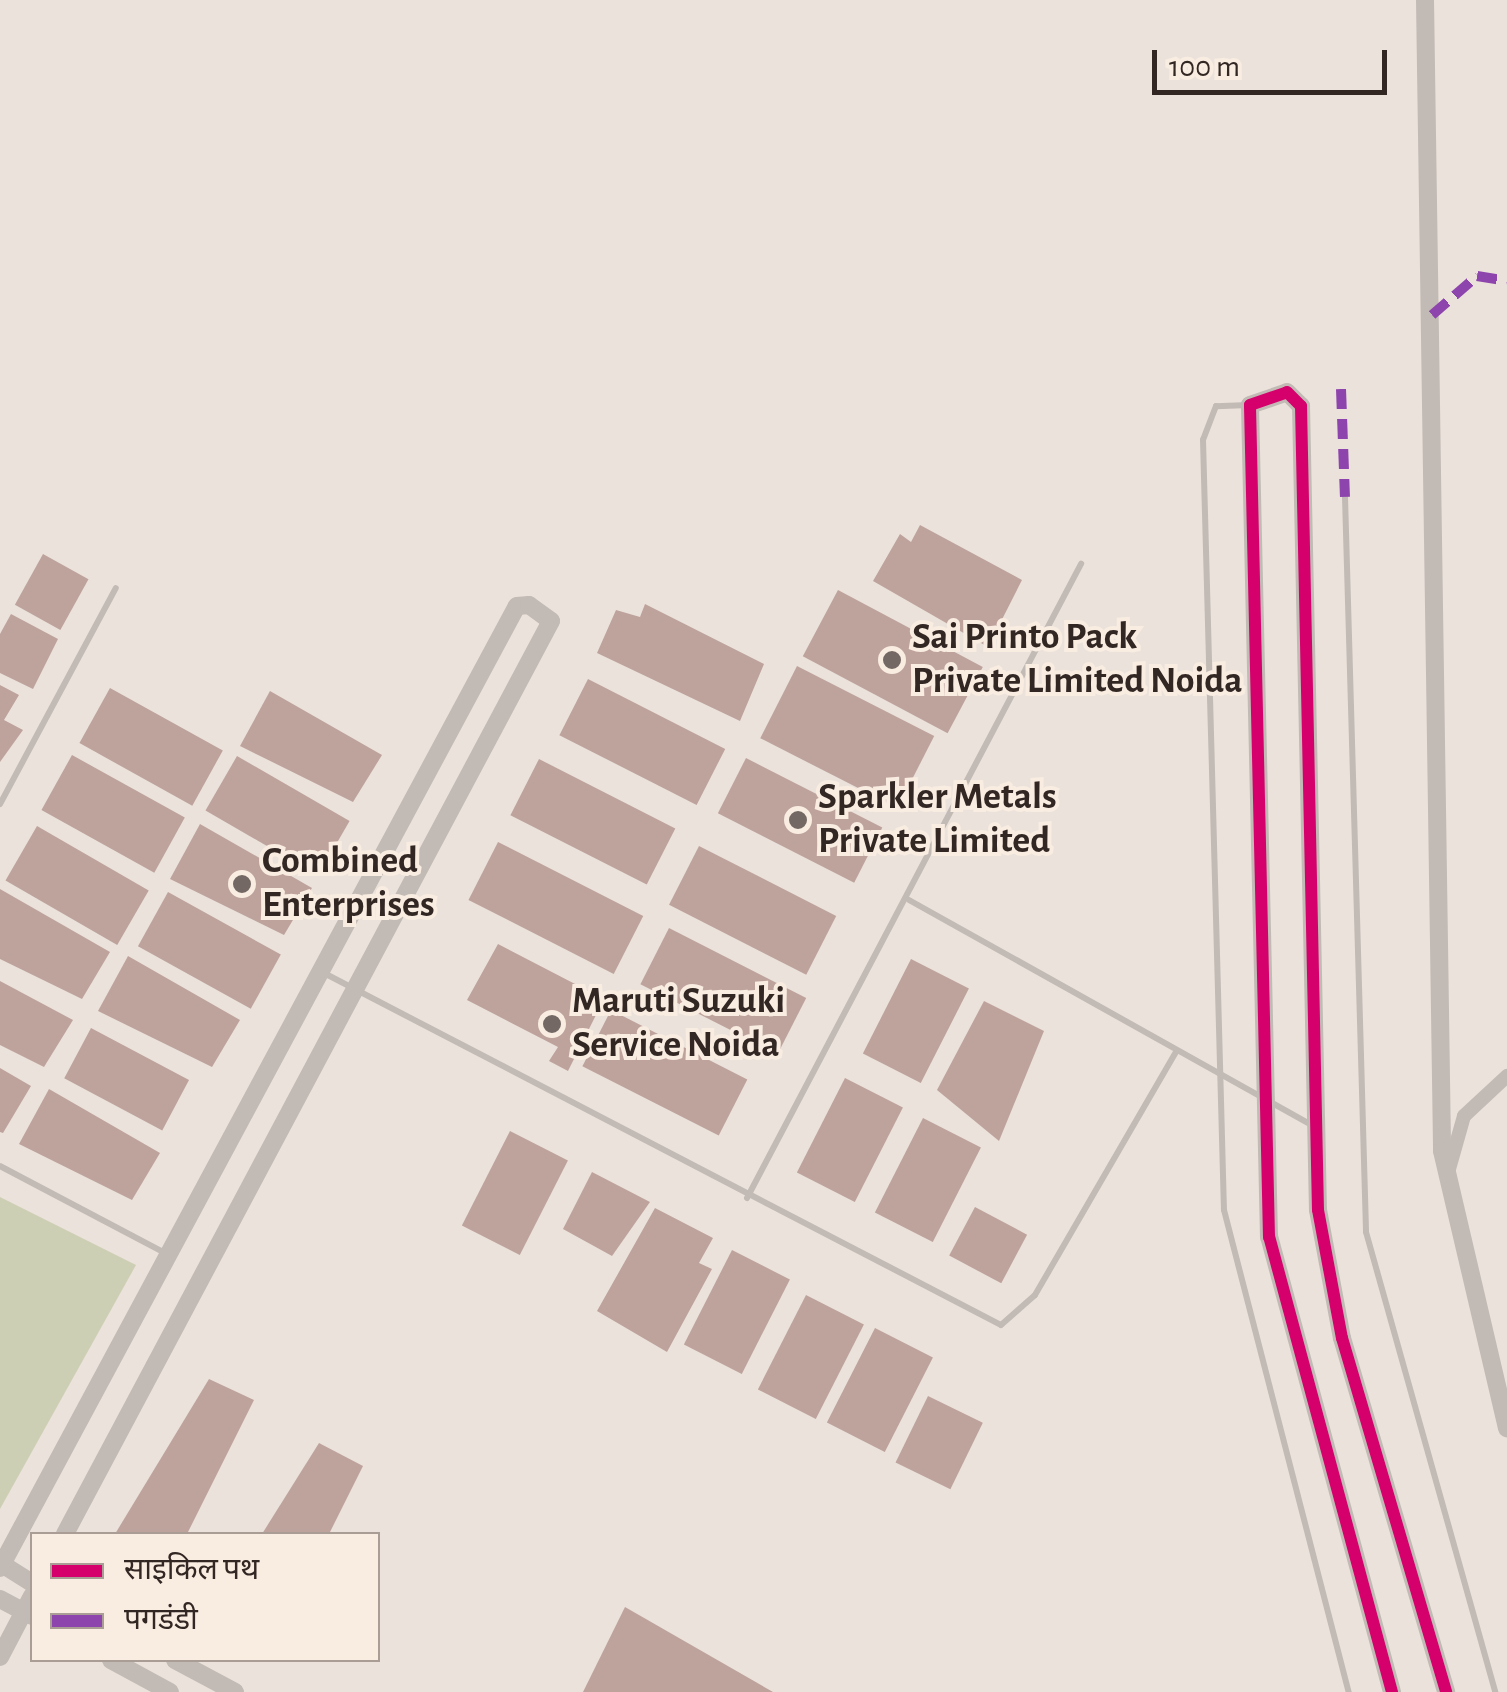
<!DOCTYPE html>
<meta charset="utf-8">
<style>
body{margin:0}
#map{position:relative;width:1507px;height:1692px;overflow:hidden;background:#ebe2db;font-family:"Alegreya Sans","Noto Sans Devanagari",sans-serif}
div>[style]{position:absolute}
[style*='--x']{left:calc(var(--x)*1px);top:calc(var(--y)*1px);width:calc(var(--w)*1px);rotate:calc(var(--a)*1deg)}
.green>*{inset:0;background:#cdcfb5}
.building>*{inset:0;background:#bea39d;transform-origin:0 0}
.service>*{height:6px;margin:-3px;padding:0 3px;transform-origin:3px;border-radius:3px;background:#c2bab5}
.minor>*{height:14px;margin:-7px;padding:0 7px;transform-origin:7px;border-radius:7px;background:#c2bab5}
.tertiary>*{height:18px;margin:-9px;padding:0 9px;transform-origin:9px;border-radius:9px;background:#c2bab5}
.quiet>*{height:10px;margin-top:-5px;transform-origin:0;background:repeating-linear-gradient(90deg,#8e44ad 0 20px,transparent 0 30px)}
.cycleway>*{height:12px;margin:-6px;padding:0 6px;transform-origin:6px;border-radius:6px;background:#d6006c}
.dots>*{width:28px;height:28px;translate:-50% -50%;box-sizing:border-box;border:5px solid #f9ece1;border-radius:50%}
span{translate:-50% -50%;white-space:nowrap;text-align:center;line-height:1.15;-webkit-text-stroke:8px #f9ece1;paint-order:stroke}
.poi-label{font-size:38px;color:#332724;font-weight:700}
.left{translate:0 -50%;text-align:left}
.legend{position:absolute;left:30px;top:1532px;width:350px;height:130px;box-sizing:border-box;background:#f9ece1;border:2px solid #aa9d95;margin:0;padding:12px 18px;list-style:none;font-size:30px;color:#332724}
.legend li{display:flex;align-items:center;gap:20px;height:50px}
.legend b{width:50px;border:2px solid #aa9d95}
.scale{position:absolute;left:1152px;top:50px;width:235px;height:45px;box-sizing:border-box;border:5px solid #332724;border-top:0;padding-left:12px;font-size:30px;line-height:35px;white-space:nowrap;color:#332724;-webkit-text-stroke:8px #f9ece1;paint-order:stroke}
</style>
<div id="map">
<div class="green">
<i style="clip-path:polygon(0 1197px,136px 1265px,0 1509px)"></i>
</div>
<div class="building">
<i style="clip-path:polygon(920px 525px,1022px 580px,988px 647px,873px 581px,900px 534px,911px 542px)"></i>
<i style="left:43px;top:554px;width:52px;height:58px;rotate:29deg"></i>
<i style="left:838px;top:590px;width:164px;height:75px;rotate:28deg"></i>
<i style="clip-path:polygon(645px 604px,764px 664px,740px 721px,597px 653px,616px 610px,640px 617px)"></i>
<i style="clip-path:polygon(11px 614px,58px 639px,33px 689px,0 673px,0 634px)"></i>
<i style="left:797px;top:666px;width:154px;height:81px;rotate:27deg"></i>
<i style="left:588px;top:679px;width:154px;height:63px;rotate:27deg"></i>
<i style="clip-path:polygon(0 685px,19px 695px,4px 720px,23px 730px,0 762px)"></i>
<i style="left:110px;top:688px;width:129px;height:63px;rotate:29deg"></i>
<i style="clip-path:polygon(270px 691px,382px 755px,353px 802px,240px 746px)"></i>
<i style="left:72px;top:755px;width:129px;height:63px;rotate:29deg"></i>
<i style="left:237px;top:756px;width:130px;height:63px;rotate:30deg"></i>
<i style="left:746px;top:758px;width:153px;height:62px;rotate:27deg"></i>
<i style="left:539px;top:759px;width:153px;height:63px;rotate:27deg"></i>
<i style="clip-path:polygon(200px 824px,312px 888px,284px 935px,170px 879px)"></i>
<i style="left:37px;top:826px;width:129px;height:63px;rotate:30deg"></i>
<i style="left:498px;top:842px;width:163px;height:65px;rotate:27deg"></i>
<i style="left:699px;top:846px;width:154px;height:66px;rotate:27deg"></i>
<i style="clip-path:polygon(0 889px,110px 952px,82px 999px,0 959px)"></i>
<i style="left:168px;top:892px;width:129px;height:62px;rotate:29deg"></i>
<i style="left:669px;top:928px;width:154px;height:63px;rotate:27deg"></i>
<i style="clip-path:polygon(498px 944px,604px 999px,568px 1071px,549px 1061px,558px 1047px,467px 1000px)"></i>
<i style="clip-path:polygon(128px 956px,240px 1020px,212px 1067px,98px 1011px)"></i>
<i style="left:911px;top:959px;width:65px;height:106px;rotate:27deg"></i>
<i style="clip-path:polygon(0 981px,73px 1020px,44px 1067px,0 1045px)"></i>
<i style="clip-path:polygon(984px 1001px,1044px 1031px,999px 1141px,937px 1090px)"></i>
<i style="left:611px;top:1010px;width:153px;height:63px;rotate:27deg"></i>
<i style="left:91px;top:1028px;width:111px;height:57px;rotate:28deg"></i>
<i style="clip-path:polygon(0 1068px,31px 1086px,3px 1133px,0 1132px)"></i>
<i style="left:845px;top:1078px;width:65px;height:106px;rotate:27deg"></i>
<i style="clip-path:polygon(49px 1089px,160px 1153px,132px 1200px,19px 1144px)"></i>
<i style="left:923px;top:1118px;width:65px;height:106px;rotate:27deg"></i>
<i style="left:510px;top:1131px;width:65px;height:106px;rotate:27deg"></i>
<i style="clip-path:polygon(592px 1172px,650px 1202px,612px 1256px,563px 1229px)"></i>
<i style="left:975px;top:1207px;width:59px;height:55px;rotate:28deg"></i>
<i style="clip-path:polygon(655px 1208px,713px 1238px,699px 1263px,712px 1269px,667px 1352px,597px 1311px)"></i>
<i style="left:732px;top:1250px;width:65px;height:106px;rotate:27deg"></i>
<i style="left:806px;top:1295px;width:65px;height:106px;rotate:27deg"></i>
<i style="left:875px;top:1328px;width:65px;height:106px;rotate:27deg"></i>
<i style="clip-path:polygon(209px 1379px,254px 1400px,187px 1534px,115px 1534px)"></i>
<i style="left:928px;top:1396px;width:61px;height:74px;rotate:26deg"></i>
<i style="clip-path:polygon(319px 1443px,363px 1466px,329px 1534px,262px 1534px)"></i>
<i style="clip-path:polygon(625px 1607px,773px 1692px,583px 1692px)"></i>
</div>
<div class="service">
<i style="--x:1249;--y:405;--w:33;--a:178"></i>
<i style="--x:1216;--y:406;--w:36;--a:111"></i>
<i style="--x:1203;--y:440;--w:770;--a:88.44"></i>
<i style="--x:1224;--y:1210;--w:498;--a:75.5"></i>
<i style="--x:1345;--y:497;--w:735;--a:88.36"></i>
<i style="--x:1366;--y:1232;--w:478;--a:74.3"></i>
<i style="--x:0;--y:804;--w:245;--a:-61.8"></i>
<i style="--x:909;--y:900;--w:463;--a:29.2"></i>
<i style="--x:322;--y:972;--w:765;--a:27.47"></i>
<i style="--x:1001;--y:1325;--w:45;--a:-41.4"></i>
<i style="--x:1035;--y:1295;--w:281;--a:-59.9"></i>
<i style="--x:0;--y:1166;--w:189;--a:27.8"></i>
<i style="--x:747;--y:1198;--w:717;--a:-62.22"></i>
</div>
<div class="minor">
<i style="--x:1449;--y:1169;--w:55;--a:-74.2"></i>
<i style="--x:1464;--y:1116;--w:59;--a:-42.9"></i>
</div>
<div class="tertiary">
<i style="--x:1425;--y:0;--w:1151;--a:89.15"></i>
<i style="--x:1442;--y:1151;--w:285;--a:76.8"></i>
<i style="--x:0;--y:1563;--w:38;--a:32"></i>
<i style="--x:0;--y:1568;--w:1092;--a:-61.75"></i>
<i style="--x:517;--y:606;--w:12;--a:-5"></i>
<i style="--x:529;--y:605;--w:27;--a:36"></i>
<i style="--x:551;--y:621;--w:1034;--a:118.03"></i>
<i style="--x:0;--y:1599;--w:36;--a:28"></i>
<i style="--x:0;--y:1657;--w:69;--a:-62.3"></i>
<i style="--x:111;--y:1660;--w:67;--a:28.5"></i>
<i style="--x:175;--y:1660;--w:68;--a:28.1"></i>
<i style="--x:1392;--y:1692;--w:471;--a:-105.1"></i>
<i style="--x:1269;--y:1237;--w:832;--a:-91.31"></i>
<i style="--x:1250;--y:405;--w:39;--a:-19"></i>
<i style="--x:1287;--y:392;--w:20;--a:45"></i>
<i style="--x:1301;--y:406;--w:804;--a:88.79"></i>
<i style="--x:1318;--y:1210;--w:130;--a:79.4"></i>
<i style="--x:1342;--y:1338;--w:369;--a:73.6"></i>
</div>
<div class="quiet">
<i style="--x:1432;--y:315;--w:60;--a:-40.9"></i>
<i style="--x:1477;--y:276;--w:30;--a:9"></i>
<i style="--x:1341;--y:389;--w:108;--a:87.9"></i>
</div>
<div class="cycleway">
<i style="--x:1392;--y:1692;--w:471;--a:-105.1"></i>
<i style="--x:1269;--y:1237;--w:832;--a:-91.31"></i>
<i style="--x:1250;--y:405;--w:39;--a:-19"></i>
<i style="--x:1287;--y:392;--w:20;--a:45"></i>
<i style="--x:1301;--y:406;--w:804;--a:88.79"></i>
<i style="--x:1318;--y:1210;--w:130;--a:79.4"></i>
<i style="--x:1342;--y:1338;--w:369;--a:73.6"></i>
</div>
<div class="dots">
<i style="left:892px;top:660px;background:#736864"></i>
<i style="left:798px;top:820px;background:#736864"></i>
<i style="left:242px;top:884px;background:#736864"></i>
<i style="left:552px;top:1024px;background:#736864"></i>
</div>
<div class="poi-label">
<span class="left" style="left:912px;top:660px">Sai Printo Pack<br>Private Limited Noida</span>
<span class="left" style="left:818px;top:820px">Sparkler Metals<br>Private Limited</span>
<span class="left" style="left:262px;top:884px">Combined<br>Enterprises</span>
<span class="left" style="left:572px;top:1024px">Maruti Suzuki<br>Service Noida</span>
</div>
<ul class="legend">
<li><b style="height:12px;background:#d6006c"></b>साइकिल पथ</li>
<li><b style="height:12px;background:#8e44ad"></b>पगडंडी</li>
</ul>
<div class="scale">100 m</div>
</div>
